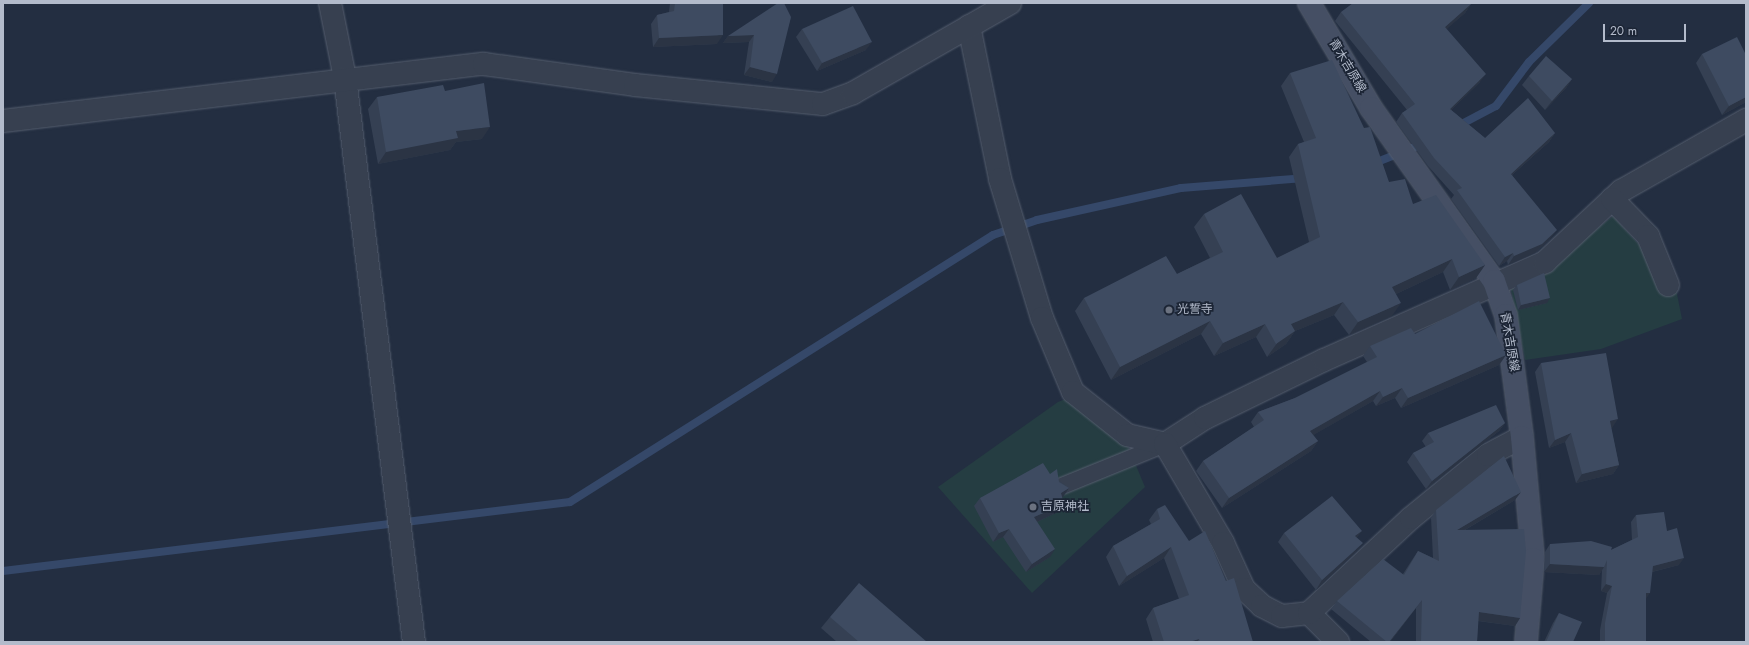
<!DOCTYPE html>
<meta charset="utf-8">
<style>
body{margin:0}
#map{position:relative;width:1749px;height:645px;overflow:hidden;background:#232e41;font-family:Jost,"Noto Sans JP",sans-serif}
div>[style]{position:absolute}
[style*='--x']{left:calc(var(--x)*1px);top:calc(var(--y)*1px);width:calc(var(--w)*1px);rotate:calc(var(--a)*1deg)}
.green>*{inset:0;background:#253d42}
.stream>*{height:8px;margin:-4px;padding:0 4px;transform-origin:4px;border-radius:4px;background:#354869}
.roads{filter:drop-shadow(0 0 1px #555e6e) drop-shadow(0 0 1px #555e6e)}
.service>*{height:16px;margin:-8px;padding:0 8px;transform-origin:8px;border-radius:8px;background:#374050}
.minor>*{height:22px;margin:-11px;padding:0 11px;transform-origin:11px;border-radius:11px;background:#374050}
.tertiary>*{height:22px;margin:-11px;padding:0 11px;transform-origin:11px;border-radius:11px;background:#374050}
.secondary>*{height:22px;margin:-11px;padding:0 11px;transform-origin:11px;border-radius:11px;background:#454f64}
.wall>*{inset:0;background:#354053}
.shaded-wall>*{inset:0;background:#2b3444}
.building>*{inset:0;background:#3e4b61}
.dots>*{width:11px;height:11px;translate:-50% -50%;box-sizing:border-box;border:2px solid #1c2535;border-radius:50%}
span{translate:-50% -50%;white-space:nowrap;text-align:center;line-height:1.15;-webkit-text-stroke:3.5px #1c2535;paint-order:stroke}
.street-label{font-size:12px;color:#b3bbcb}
.poi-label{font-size:12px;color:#b3bbcb}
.left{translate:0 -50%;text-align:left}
.frame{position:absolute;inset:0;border:4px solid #b3bbcb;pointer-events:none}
.scale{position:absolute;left:1603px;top:24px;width:83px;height:18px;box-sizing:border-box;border:2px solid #b3bbcb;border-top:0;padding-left:5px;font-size:12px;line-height:14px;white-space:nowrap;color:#b3bbcb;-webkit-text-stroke:3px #1c2535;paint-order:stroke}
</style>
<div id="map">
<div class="green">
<i style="clip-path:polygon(1613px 216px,1675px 284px,1682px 319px,1601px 349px,1525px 360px,1510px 285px,1574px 247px)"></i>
<i style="clip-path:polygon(1068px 398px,1127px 444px,1145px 487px,1032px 593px,938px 487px,1058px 402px)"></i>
</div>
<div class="stream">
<i style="--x:1456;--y:127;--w:45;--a:-27.7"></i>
<i style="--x:1496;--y:106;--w:55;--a:-53.1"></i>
<i style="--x:1529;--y:62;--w:84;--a:-44.5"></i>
<i style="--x:1372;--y:164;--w:57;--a:-21.6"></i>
<i style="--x:3;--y:571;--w:571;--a:-6.94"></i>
<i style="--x:570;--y:502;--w:500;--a:-32.26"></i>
<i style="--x:993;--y:235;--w:46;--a:-18.8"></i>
<i style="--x:1037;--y:220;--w:148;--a:-12.5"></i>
<i style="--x:1181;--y:188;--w:123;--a:-4.6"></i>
</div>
<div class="roads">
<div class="service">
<i style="--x:1062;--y:486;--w:111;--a:-22.2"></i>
</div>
<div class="minor">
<i style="--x:330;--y:3;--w:76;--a:78.7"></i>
<i style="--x:345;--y:78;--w:568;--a:83.03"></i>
<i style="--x:969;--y:26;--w:156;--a:78.5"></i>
<i style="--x:1000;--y:179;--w:145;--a:73.2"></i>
<i style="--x:1042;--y:318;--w:80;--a:67.3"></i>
<i style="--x:1073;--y:392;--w:69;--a:38.5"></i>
<i style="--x:1127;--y:435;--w:39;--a:13"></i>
<i style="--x:1165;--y:444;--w:48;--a:-33"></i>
<i style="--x:1205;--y:418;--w:132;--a:-26"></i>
<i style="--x:1324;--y:360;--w:242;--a:-23.9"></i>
<i style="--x:1545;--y:262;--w:104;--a:-43.1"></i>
<i style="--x:1621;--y:191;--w:144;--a:-29.6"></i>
<i style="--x:1612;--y:199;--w:52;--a:45.8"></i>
<i style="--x:1648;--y:236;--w:53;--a:67.8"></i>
<i style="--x:1165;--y:444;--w:115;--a:59.6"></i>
<i style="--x:1223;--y:543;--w:51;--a:65.5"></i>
<i style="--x:1244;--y:589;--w:25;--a:43"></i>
<i style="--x:1262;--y:606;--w:22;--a:27"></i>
<i style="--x:1282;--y:616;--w:27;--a:-6"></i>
<i style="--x:1309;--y:613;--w:41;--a:45"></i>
<i style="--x:1309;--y:613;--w:139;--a:-43"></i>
<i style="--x:1411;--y:518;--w:99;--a:-39.3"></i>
<i style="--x:1488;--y:455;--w:38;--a:-28"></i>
</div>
<div class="tertiary">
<i style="--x:3;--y:121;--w:484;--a:-6.8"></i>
<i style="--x:484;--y:64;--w:152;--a:7.9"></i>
<i style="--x:635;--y:85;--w:189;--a:5.8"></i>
<i style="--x:823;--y:104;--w:32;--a:-20"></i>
<i style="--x:853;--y:93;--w:181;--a:-29.8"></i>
</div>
<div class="secondary">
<i style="--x:1309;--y:3;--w:122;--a:59.4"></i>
<i style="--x:1371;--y:108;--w:212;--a:54.6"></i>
<i style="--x:1494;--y:281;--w:36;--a:71"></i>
<i style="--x:1506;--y:315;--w:123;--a:82.5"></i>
<i style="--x:1522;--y:437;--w:122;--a:84.8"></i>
<i style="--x:1533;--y:559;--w:83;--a:94.8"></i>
</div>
</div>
<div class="wall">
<i style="clip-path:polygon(670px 3px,723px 3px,717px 44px,653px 47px,651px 24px,657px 15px,669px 12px)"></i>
<i style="clip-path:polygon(1471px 4px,1465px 13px,1446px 29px,1480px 82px,1451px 110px,1485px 138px,1555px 133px,1549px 142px,1512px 175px,1550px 239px,1535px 253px,1508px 265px,1507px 261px,1499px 266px,1451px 199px,1454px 195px,1428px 166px,1396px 122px,1402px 113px,1407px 110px,1335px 21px,1341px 12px)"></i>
<i style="clip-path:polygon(791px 17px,772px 82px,744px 75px,749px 42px,723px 43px,728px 36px)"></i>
<i style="clip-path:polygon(802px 29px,866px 50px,817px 71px,796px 37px)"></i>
<i style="clip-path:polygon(1702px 54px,1746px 55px,1746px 102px,1722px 115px,1696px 63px)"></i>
<i style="clip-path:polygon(1290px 73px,1389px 182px,1413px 204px,1485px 265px,1476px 278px,1450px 290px,1443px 272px,1396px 294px,1392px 316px,1349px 335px,1334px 315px,1295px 331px,1286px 344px,1267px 357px,1256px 337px,1214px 356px,1201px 334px,1111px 380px,1075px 311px,1084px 298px,1177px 274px,1210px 258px,1194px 227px,1204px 214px,1277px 258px,1309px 242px,1289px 157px,1298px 144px,1304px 142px,1281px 86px)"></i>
<i style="clip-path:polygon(1529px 76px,1572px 79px,1566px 88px,1545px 110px,1522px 85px)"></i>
<i style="clip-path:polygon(445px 91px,482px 139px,456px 142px,450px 150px,378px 164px,368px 109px,377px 97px)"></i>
<i style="clip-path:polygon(1517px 285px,1547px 303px,1518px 310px,1513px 290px)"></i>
<i style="clip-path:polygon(1415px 334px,1506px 355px,1499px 365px,1401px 408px,1395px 398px,1376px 406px,1373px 401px,1313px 435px,1318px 441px,1311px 451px,1222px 508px,1196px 471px,1203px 461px,1254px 427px,1251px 422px,1258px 412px,1295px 398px,1367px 362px,1363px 356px,1370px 346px)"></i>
<i style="clip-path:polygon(1541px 363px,1612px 428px,1611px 428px,1619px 465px,1613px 474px,1576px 483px,1565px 442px,1549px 448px,1535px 372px)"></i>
<i style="clip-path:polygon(1505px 423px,1499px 431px,1426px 489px,1407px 462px,1413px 453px,1426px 447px,1422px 441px,1428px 433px)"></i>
<i style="clip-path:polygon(1050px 474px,1069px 488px,1062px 497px,1058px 512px,1037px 522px,1050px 557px,1026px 572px,1003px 537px,993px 542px,974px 506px,980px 498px)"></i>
<i style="clip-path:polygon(1515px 500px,1465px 530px,1520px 618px,1515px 626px,1478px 621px,1477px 642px,1416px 642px,1416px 608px,1390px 642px,1371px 642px,1331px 609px,1337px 601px,1403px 574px,1412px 560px,1418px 551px,1433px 558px,1431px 518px,1436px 510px)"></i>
<i style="clip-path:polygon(1157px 509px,1253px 642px,1153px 642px,1146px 619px,1153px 608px,1179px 599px,1164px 558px,1119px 586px,1106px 557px,1113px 546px,1151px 524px,1149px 520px)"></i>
<i style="clip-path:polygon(1636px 515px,1667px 531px,1679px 565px,1652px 572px,1646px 599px,1646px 642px,1600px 642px,1600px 630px,1607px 593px,1601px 591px,1602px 570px,1599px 575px,1544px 572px,1545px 552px,1550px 544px,1611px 550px,1632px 540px,1631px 522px)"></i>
<i style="clip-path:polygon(1284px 533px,1357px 538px,1356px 552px,1316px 590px,1278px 542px)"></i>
<i style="clip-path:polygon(1559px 613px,1573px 642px,1544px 642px,1553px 623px)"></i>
<i style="clip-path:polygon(830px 617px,927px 642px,837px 642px,821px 628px)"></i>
</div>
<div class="shaded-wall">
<i style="clip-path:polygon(1471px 4px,1465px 13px,1439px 36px,1445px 27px)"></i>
<i style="clip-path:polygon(723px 35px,717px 44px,653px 47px,659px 38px)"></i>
<i style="clip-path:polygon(754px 35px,749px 42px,723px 43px,728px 36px)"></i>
<i style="clip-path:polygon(872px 42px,866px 50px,817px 71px,822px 63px)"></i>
<i style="clip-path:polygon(750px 67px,777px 74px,772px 82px,744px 75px)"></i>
<i style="clip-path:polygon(1486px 74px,1480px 82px,1444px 117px,1450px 109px)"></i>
<i style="clip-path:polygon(1572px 79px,1566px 88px,1545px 110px,1552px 101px)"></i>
<i style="clip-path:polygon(1746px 97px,1746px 102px,1722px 115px,1729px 106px)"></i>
<i style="clip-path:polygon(490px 127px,482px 139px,456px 142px,450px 150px,378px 164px,386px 152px,456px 131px)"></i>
<i style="clip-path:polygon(1555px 133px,1549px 142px,1504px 182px,1511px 174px)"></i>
<i style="clip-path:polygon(1557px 230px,1550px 239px,1535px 253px,1508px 265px,1514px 256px)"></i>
<i style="clip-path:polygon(1513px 253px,1507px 261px,1499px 266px,1505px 257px)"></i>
<i style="clip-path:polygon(1452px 259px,1443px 272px,1383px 300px,1392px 287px)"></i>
<i style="clip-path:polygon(1485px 265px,1476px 278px,1450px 290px,1459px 277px)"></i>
<i style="clip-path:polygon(1550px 298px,1547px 303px,1518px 310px,1521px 305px)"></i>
<i style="clip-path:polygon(1343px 302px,1334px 315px,1295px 331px,1286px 344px,1267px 357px,1291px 324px)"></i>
<i style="clip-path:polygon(1401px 303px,1392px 316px,1349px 335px,1358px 322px)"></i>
<i style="clip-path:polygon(1210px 321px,1201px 334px,1111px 380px,1120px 367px)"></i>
<i style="clip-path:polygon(1265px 324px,1256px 337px,1214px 356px,1223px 343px)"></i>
<i style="clip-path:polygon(1506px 355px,1499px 365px,1401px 408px,1408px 398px)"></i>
<i style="clip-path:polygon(1402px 388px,1395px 398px,1376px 406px,1383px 397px)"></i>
<i style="clip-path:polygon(1380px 391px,1373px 401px,1303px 441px,1310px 431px)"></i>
<i style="clip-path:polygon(1618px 419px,1612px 428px,1604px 430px,1610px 421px)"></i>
<i style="clip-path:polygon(1505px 423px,1499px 431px,1426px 489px,1432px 481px)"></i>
<i style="clip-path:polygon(1571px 433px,1565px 442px,1549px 448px,1555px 440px)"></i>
<i style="clip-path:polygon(1318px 441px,1311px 451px,1222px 508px,1229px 498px)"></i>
<i style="clip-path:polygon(1619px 465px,1613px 474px,1576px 483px,1582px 474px)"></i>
<i style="clip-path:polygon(1069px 488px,1063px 497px,1055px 501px,1061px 493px)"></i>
<i style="clip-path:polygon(1521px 492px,1515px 500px,1451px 538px,1457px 530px)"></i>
<i style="clip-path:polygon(1064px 504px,1058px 512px,1028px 526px,1034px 517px)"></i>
<i style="clip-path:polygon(1009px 529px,1003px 537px,993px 542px,999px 533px)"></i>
<i style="clip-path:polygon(1362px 531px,1355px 540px,1355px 536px)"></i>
<i style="clip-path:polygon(1363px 543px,1356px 552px,1316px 590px,1322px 580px)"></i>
<i style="clip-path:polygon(1171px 547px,1164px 558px,1119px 586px,1127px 576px)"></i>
<i style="clip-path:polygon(1055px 549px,1050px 557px,1026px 572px,1032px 564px)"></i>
<i style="clip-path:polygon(1684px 558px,1679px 565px,1647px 573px,1653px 566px)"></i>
<i style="clip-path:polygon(1550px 564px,1604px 567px,1599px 575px,1544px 572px)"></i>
<i style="clip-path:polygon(1606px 584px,1612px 586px,1607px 593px,1601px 591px)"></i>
<i style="clip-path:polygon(1646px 593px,1650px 593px,1645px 600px)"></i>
<i style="clip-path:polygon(1422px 600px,1390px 642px,1389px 642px)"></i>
<i style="clip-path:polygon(1479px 612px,1520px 618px,1515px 626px,1473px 620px)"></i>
<i style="clip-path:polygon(1199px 639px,1197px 642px,1189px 642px)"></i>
</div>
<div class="building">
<i style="clip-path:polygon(675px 3px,723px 3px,723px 35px,659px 38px,657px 15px,674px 11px)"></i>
<i style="clip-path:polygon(778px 3px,784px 3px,791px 17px,777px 74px,750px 67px,754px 35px,728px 36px)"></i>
<i style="clip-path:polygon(1353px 3px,1470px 3px,1471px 4px,1445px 27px,1486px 74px,1450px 109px,1485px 138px,1528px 98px,1555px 133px,1511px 174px,1557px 230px,1542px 244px,1514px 256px,1513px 253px,1505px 257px,1457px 190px,1462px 188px,1434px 158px,1402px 113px,1415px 104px,1341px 12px)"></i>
<i style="clip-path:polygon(853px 6px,872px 42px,822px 63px,802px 29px)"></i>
<i style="clip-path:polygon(1737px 37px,1746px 55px,1746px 97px,1729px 106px,1702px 54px)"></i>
<i style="clip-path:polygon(1546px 56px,1572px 79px,1552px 101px,1529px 76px)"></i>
<i style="clip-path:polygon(1332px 60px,1364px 128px,1370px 127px,1389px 182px,1405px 179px,1413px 204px,1436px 195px,1485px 265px,1459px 277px,1452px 259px,1392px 287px,1401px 303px,1358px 322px,1343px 302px,1291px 324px,1295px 331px,1276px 344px,1265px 324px,1223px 343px,1210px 321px,1120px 367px,1084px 298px,1166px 256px,1177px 274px,1223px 252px,1204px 214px,1241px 194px,1277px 258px,1320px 237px,1298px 144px,1316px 138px,1290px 73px)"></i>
<i style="clip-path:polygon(484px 83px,490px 127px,456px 131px,458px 138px,386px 152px,377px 97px,443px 85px,445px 91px)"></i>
<i style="clip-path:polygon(1544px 273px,1550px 298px,1521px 305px,1517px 285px)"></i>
<i style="clip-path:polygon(1479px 301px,1506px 355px,1408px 398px,1402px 388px,1383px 397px,1380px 391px,1310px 431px,1318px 441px,1229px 498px,1203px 461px,1264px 420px,1258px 412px,1295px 398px,1377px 357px,1370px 346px,1411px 328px,1415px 334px)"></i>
<i style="clip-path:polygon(1606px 353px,1618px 419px,1610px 421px,1619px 465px,1582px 474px,1571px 433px,1555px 440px,1541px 363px)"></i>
<i style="clip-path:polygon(1496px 405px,1505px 423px,1432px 481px,1413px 453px,1434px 442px,1428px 433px)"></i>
<i style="clip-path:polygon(1504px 456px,1521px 492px,1457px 530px,1524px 529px,1526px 551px,1520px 618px,1479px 612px,1477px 642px,1421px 642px,1422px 600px,1389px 642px,1387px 642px,1337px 601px,1383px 559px,1404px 575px,1418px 551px,1439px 561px,1436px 510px)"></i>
<i style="clip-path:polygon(1043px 463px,1050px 474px,1057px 469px,1059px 482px,1069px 488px,1061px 493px,1064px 504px,1034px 517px,1055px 549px,1032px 564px,1009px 529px,999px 533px,980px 498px)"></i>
<i style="clip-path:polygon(1332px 496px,1362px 531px,1355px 536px,1363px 543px,1322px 580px,1284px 533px)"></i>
<i style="clip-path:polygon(1165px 505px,1189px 541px,1205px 531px,1226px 581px,1234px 578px,1253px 642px,1200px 642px,1199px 639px,1189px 642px,1164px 642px,1153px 608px,1189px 595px,1171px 547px,1127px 576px,1113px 546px,1160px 519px,1157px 509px)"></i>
<i style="clip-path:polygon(1664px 512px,1667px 531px,1677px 528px,1684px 558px,1653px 566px,1650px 593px,1646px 593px,1646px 642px,1605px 642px,1605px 623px,1612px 586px,1606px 584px,1607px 560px,1604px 567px,1550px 564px,1550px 544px,1591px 541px,1612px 547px,1611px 550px,1638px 537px,1636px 515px)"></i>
<i style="clip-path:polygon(859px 583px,927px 642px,859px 642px,830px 617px)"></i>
<i style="clip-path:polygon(1559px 613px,1582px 622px,1573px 642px,1546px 642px)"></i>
</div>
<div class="dots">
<i style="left:1169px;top:310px;background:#6b7280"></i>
<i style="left:1033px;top:507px;background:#6b7280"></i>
</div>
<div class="street-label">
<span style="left:1347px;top:66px;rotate:59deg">青木吉原線</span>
<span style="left:1509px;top:342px;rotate:80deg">青木吉原線</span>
</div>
<div class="poi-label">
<span class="left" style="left:1177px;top:310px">光誓寺</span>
<span class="left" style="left:1041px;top:507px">吉原神社</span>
</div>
<div class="frame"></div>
<div class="scale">20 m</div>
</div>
